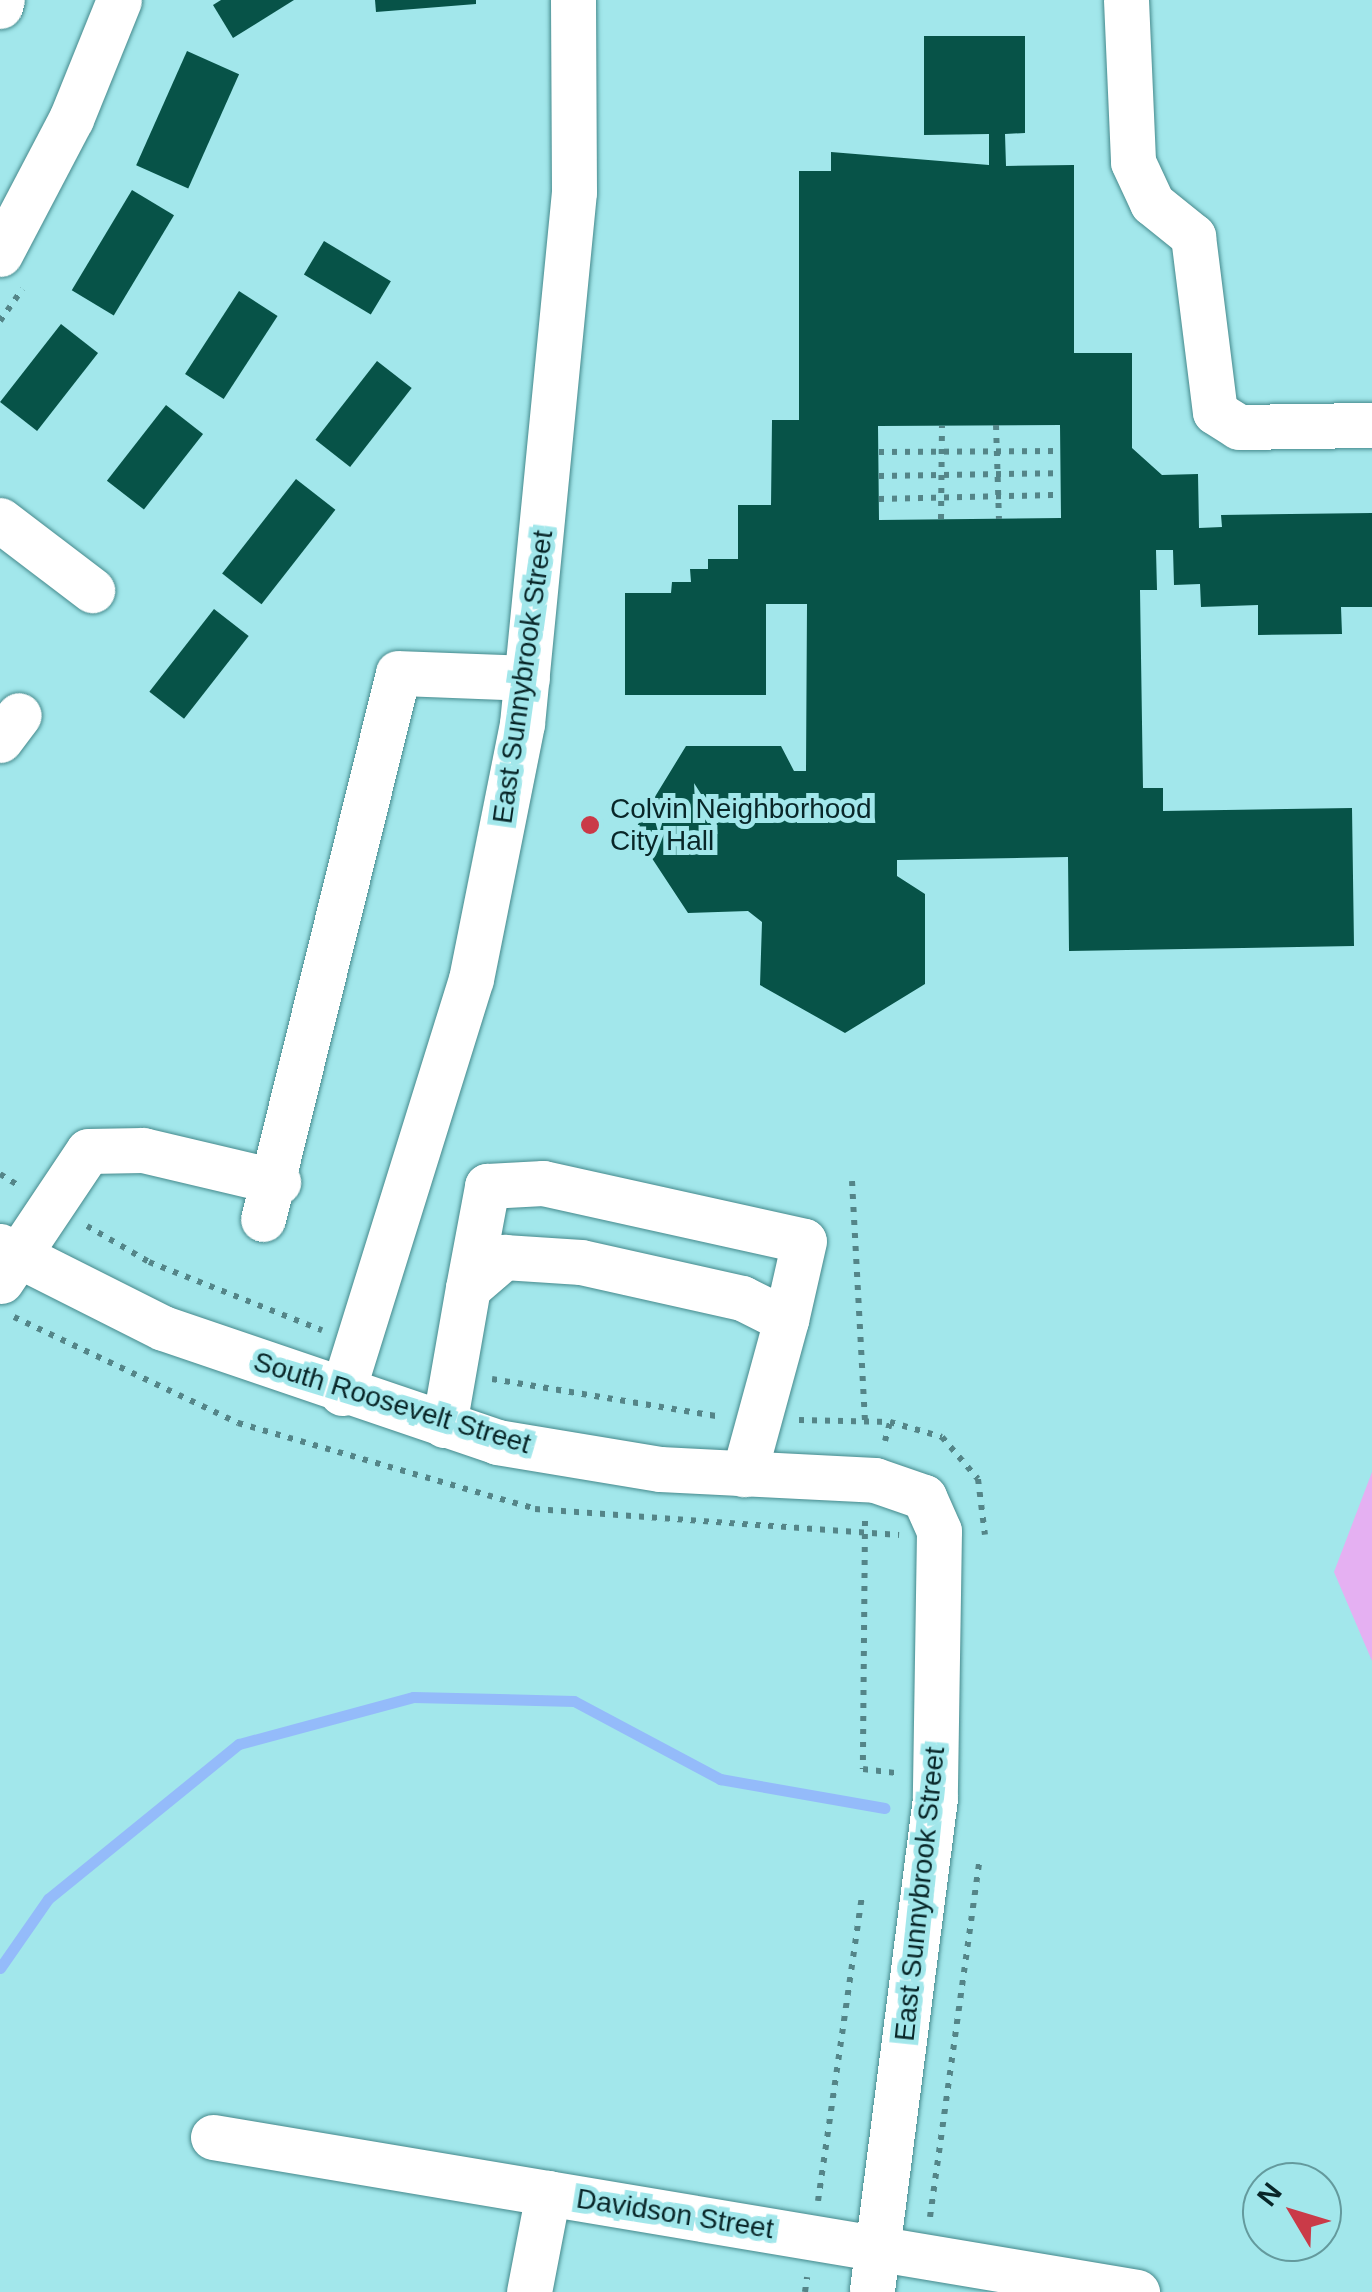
<!DOCTYPE html>
<style>
body{margin:0}
#map{position:relative;width:1372px;height:2292px;overflow:hidden;background:#a2e7eb;font-family:Helvetica,sans-serif}
div>[style]{position:absolute}
[style*='--x']{left:calc(var(--x)*1px);top:calc(var(--y)*1px);width:calc(var(--w)*1px);rotate:calc(var(--a)*1deg)}
.green>*{inset:0;background:#e5b0f2}
.stream>*{height:11px;margin:-5.5px;padding:0 5.5px;transform-origin:5.5px;border-radius:5.5px;background:#94bbfa}
.building>*{inset:0;background:#075348;transform-origin:0 0}
.path>*{height:6px;margin-top:-3px;transform-origin:0;background:repeating-linear-gradient(90deg,#548588 0 5px,transparent 0 13px)}
.roads{filter:drop-shadow(0 0 2px #45898c) drop-shadow(0 0 2px #45898c)}
.minor>*{height:45px;margin:-22.5px;padding:0 22.5px;transform-origin:22.5px;border-radius:22.5px;background:#fff}
.dots>*{width:28px;height:28px;translate:-50% -50%;box-sizing:border-box;border:5px solid #a2e7eb;border-radius:50%}
span{translate:-50% -50%;white-space:nowrap;text-align:center;line-height:1.15;-webkit-text-stroke:10px #a2e7eb;paint-order:stroke}
.street-label{font-size:28px;color:#082628}
.poi-label{font-size:28px;color:#082628}
.left{translate:0 -50%;text-align:left}
.north{position:absolute;left:1242px;top:2162px;width:100px;height:100px;box-sizing:border-box;background:#a2e7eb;border:2px solid #649a9d;border-radius:50%;rotate:308deg;font-size:28px;font-weight:700;line-height:40px;text-align:center;color:#082628}
.north::after{content:'';display:block;margin:auto;width:35px;height:45px;background:#ca3a48;clip-path:polygon(50% 0,100% 100%,50% 72%,0 100%)}
</style>
<div id="map">
<div class="green">
<i style="clip-path:polygon(1372px 1472px,1372px 1661px,1334px 1572px)"></i>
</div>
<div class="stream">
<i style="--x:0;--y:1968;--w:84;--a:-55.2"></i>
<i style="--x:48;--y:1899;--w:246;--a:-39.1"></i>
<i style="--x:239;--y:1744;--w:180;--a:-15.1"></i>
<i style="--x:413;--y:1697;--w:161;--a:1.4"></i>
<i style="--x:574;--y:1701;--w:166;--a:28.1"></i>
<i style="--x:720;--y:1779;--w:167;--a:10"></i>
</div>
<div class="building">
<i style="clip-path:polygon(221px 0,294px 0,233px 38px,213px 5px)"></i>
<i style="clip-path:polygon(375px 0,476px 0,476px 4px,376px 12px)"></i>
<i style="clip-path:polygon(evenodd,924px 36px,1025px 36px,1025px 133px,1005px 134px,1006px 166px,1074px 165px,1074px 353px,1132px 353px,1132px 448px,1162px 475px,1198px 474px,1199px 528px,1222px 527px,1221px 515px,1372px 513px,1372px 607px,1341px 607px,1342px 634px,1258px 635px,1258px 605px,1201px 607px,1200px 584px,1174px 585px,1173px 550px,1156px 550px,1157px 590px,1140px 590px,1143px 788px,1163px 788px,1163px 811px,1352px 808px,1354px 946px,1069px 951px,1068px 857px,897px 860px,897px 876px,925px 894px,925px 984px,845px 1033px,760px 985px,762px 922px,748px 911px,688px 913px,634px 831px,686px 746px,781px 746px,794px 771px,806px 771px,807px 604px,766px 604px,766px 695px,625px 695px,625px 593px,671px 593px,672px 582px,691px 582px,690px 569px,708px 569px,708px 559px,738px 559px,738px 505px,771px 505px,772px 420px,799px 420px,799px 171px,831px 171px,831px 152px,989px 165px,989px 134px,924px 135px,924px 36px,1060px 425px,1061px 518px,879px 520px,878px 426px,1060px 425px)"></i>
<i style="left:187px;top:51px;width:57px;height:125px;rotate:24deg"></i>
<i style="left:132px;top:190px;width:49px;height:117px;rotate:31deg"></i>
<i style="left:324px;top:241px;width:78px;height:39px;rotate:31deg"></i>
<i style="left:239px;top:291px;width:46px;height:99px;rotate:33deg"></i>
<i style="left:61px;top:324px;width:47px;height:99px;rotate:38deg"></i>
<i style="left:377px;top:361px;width:44px;height:100px;rotate:38deg"></i>
<i style="left:166px;top:405px;width:47px;height:96px;rotate:38deg"></i>
<i style="left:296px;top:479px;width:50px;height:120px;rotate:38deg"></i>
<i style="left:214px;top:609px;width:44px;height:105px;rotate:38deg"></i>
</div>
<div class="path">
<i style="--x:0;--y:321;--w:39;--a:-55"></i>
<i style="--x:996;--y:425;--w:94;--a:88.2"></i>
<i style="--x:879;--y:452;--w:182;--a:-0.3"></i>
<i style="--x:879;--y:476;--w:181;--a:-0.9"></i>
<i style="--x:879;--y:499;--w:182;--a:-1.3"></i>
<i style="--x:941;--y:519;--w:93;--a:-89.4"></i>
<i style="--x:0;--y:1174;--w:19;--a:32"></i>
<i style="--x:852;--y:1181;--w:240;--a:86.9"></i>
<i style="--x:87;--y:1226;--w:72;--a:30.1"></i>
<i style="--x:149;--y:1262;--w:186;--a:21.5"></i>
<i style="--x:14;--y:1317;--w:248;--a:25.3"></i>
<i style="--x:238;--y:1423;--w:309;--a:16.1"></i>
<i style="--x:535;--y:1509;--w:365;--a:4.1"></i>
<i style="--x:492;--y:1379;--w:227;--a:9.4"></i>
<i style="--x:799;--y:1420;--w:91;--a:1.3"></i>
<i style="--x:890;--y:1422;--w:54;--a:16.1"></i>
<i style="--x:942;--y:1437;--w:55;--a:49.4"></i>
<i style="--x:978;--y:1479;--w:56;--a:82.9"></i>
<i style="--x:885;--y:1441;--w:20;--a:-75"></i>
<i style="--x:865;--y:1521;--w:248;--a:90.5"></i>
<i style="--x:863;--y:1769;--w:34;--a:7"></i>
<i style="--x:818;--y:2201;--w:309;--a:-81.8"></i>
<i style="--x:930;--y:2217;--w:358;--a:-82.1"></i>
<i style="--x:805;--y:2292;--w:15;--a:-82"></i>
</div>
<div class="roads">
<div class="minor">
<i style="--x:1126;--y:0;--w:162;--a:87.5"></i>
<i style="--x:1133;--y:162;--w:45;--a:65.1"></i>
<i style="--x:1152;--y:203;--w:53;--a:38.8"></i>
<i style="--x:1193;--y:236;--w:177;--a:82.9"></i>
<i style="--x:1215;--y:412;--w:28;--a:32"></i>
<i style="--x:1239;--y:427;--w:133;--a:-0.9"></i>
<i style="--x:0;--y:6;--w:6;--a:-72"></i>
<i style="--x:0;--y:254;--w:153;--a:-62.3"></i>
<i style="--x:71;--y:119;--w:128;--a:-68"></i>
<i style="--x:0;--y:520;--w:116;--a:37.3"></i>
<i style="--x:0;--y:740;--w:31;--a:-53"></i>
<i style="--x:263;--y:1219;--w:562;--a:-76.11"></i>
<i style="--x:398;--y:673;--w:129;--a:2.2"></i>
<i style="--x:0;--y:1246;--w:182;--a:26.7"></i>
<i style="--x:163;--y:1328;--w:353;--a:18.8"></i>
<i style="--x:497;--y:1442;--w:165;--a:9.4"></i>
<i style="--x:660;--y:1469;--w:215;--a:2.9"></i>
<i style="--x:875;--y:1480;--w:52;--a:19.1"></i>
<i style="--x:924;--y:1497;--w:37;--a:66"></i>
<i style="--x:939;--y:1531;--w:267;--a:90.9"></i>
<i style="--x:935;--y:1798;--w:498;--a:97.3"></i>
<i style="--x:1;--y:1281;--w:156;--a:-56.2"></i>
<i style="--x:88;--y:1151;--w:55;--a:-1"></i>
<i style="--x:143;--y:1150;--w:139;--a:13.3"></i>
<i style="--x:468;--y:1288;--w:104;--a:-79.4"></i>
<i style="--x:487;--y:1186;--w:56;--a:-3.1"></i>
<i style="--x:543;--y:1183;--w:267;--a:12.5"></i>
<i style="--x:804;--y:1241;--w:81;--a:102.8"></i>
<i style="--x:342;--y:1393;--w:434;--a:-72.7"></i>
<i style="--x:471;--y:979;--w:260;--a:-78.7"></i>
<i style="--x:522;--y:724;--w:535;--a:-84.42"></i>
<i style="--x:574;--y:192;--w:192;--a:-90.3"></i>
<i style="--x:444;--y:1425;--w:139;--a:-80.1"></i>
<i style="--x:468;--y:1288;--w:48;--a:-40.7"></i>
<i style="--x:504;--y:1257;--w:77;--a:3.7"></i>
<i style="--x:581;--y:1262;--w:165;--a:12.6"></i>
<i style="--x:742;--y:1298;--w:49;--a:26.6"></i>
<i style="--x:786;--y:1320;--w:160;--a:105.3"></i>
<i style="--x:213;--y:2137;--w:937;--a:9.52"></i>
<i style="--x:529;--y:2292;--w:101;--a:-79.1"></i>
</div>
</div>
<div class="dots">
<i style="left:590px;top:825px;background:#ca3a48"></i>
</div>
<div class="street-label">
<span style="left:523px;top:677px;rotate:-82deg">East Sunnybrook Street</span>
<span style="left:392px;top:1403px;rotate:17deg">South Roosevelt Street</span>
<span style="left:920px;top:1894px;rotate:-84deg">East Sunnybrook Street</span>
<span style="left:675px;top:2214px;rotate:9deg">Davidson Street</span>
</div>
<div class="poi-label">
<span class="left" style="left:610px;top:825px">Colvin Neighborhood<br>City Hall</span>
</div>
<div class="north">N</div>
</div>
